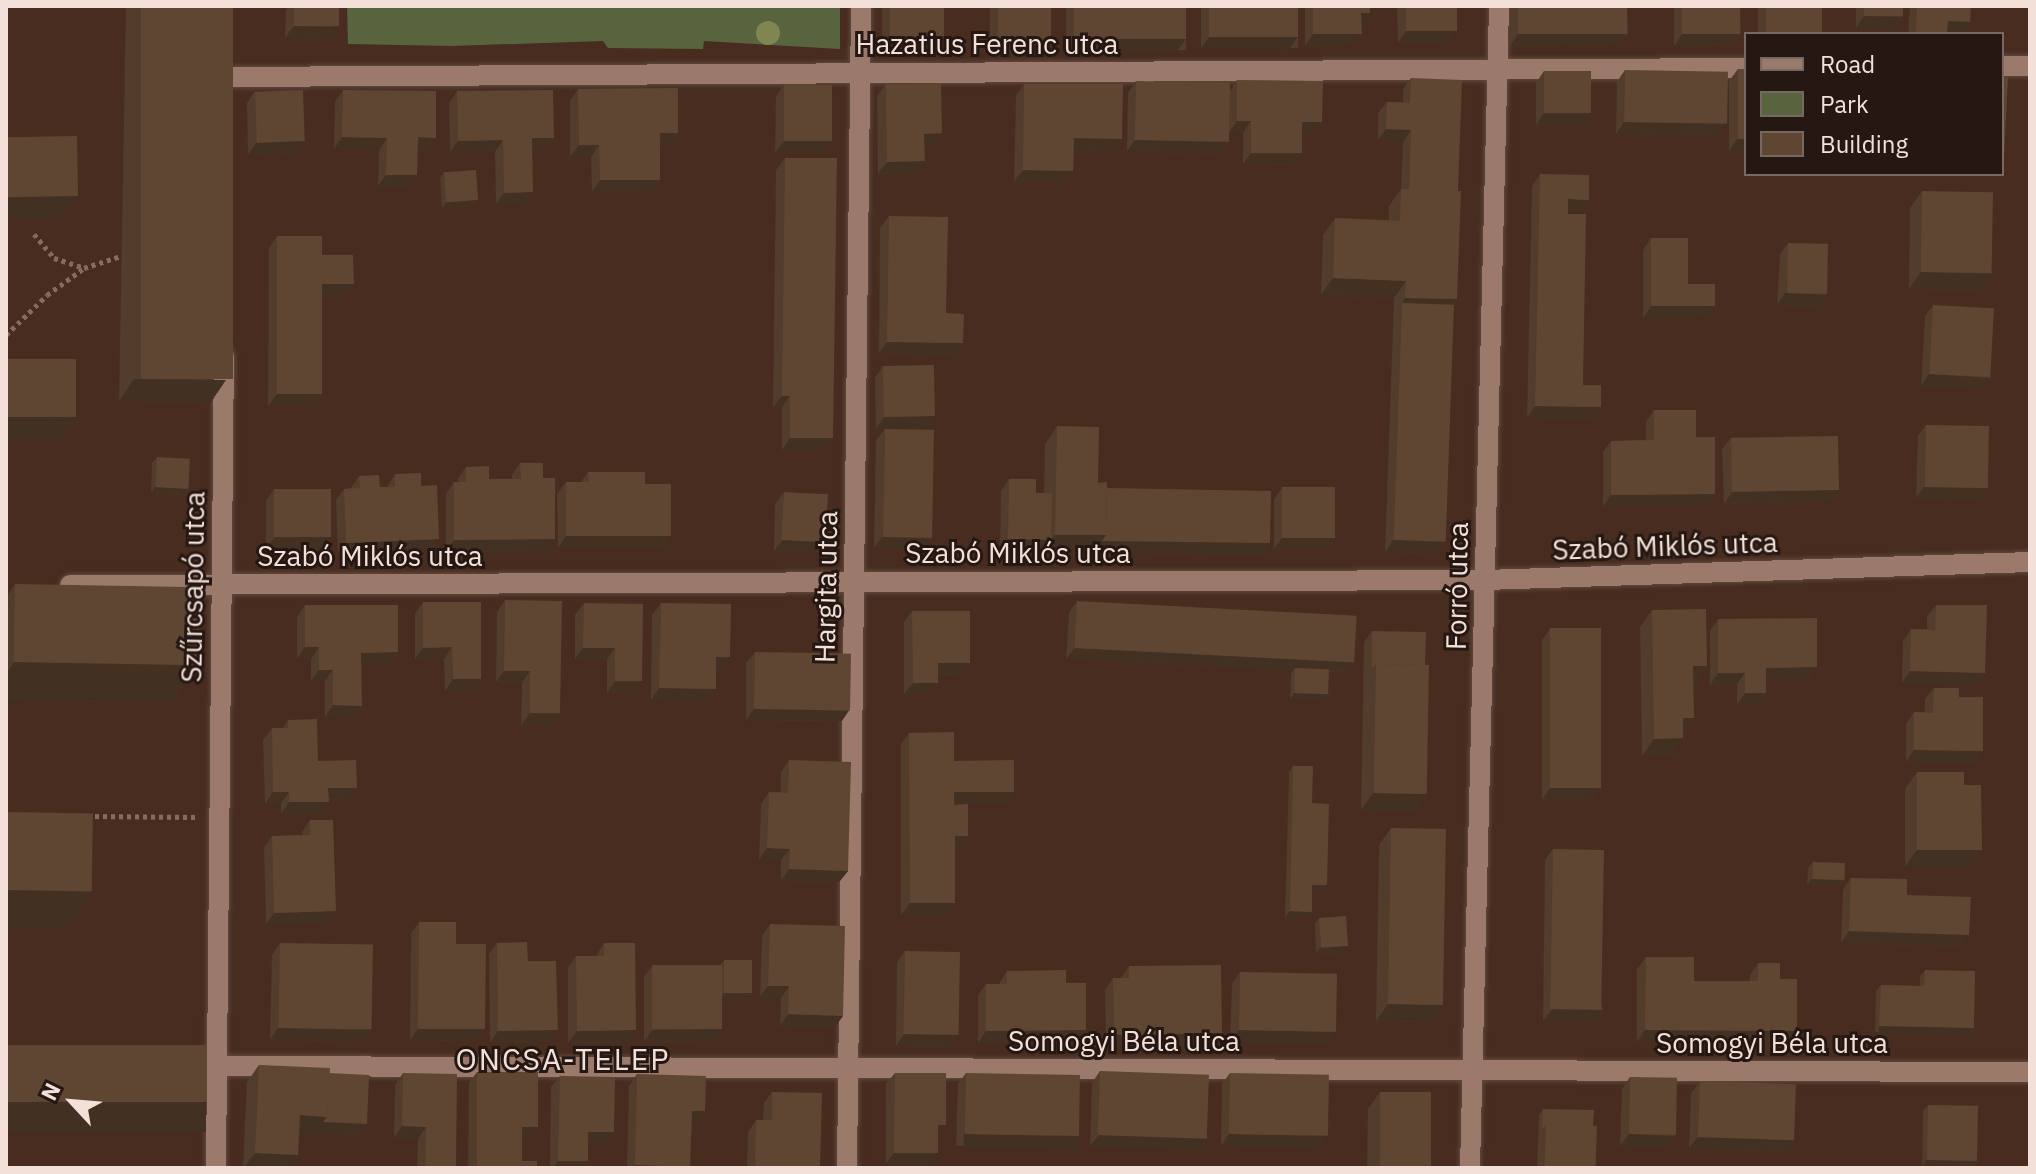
<!DOCTYPE html>
<meta charset="utf-8">
<style>
body{margin:0}
#map{position:relative;width:2036px;height:1174px;overflow:hidden;background:#482c20;font-family:"IBM Plex Sans",sans-serif}
div>[style]{position:absolute}
[style*='--x']{left:calc(var(--x)*1px);top:calc(var(--y)*1px);width:calc(var(--w)*1px);rotate:calc(var(--a)*1deg)}
.green>*{inset:0;background:#57643e}
.path>*{height:5px;margin-top:-2.5px;transform-origin:0;background:repeating-linear-gradient(90deg,#846c61 0 4px,transparent 0 8px)}
.roads{filter:drop-shadow(0 0 2px #60493e) drop-shadow(0 0 2px #60493e)}
.street>*{height:20px;margin:-10px;padding:0 10px;transform-origin:10px;border-radius:10px;background:#9b7a6c}
.secondary>*{height:20px;margin:-10px;padding:0 10px;transform-origin:10px;border-radius:10px;background:#9b7a6c}
.trees>*{width:24px;height:24px;margin:-12px;border-radius:50%;background:#818551}
.wall>*{inset:0;background:#523c2b;transform-origin:0 0}
.shaded-wall>*{inset:0;background:#423123;transform-origin:0 0}
.building>*{inset:0;background:#5f4632;transform-origin:0 0}
span{translate:-50% -50%;white-space:nowrap;text-align:center;line-height:1.15;-webkit-text-stroke:6px #251813;paint-order:stroke}
.street-label{font-size:28px;color:#f3e0d8}
.neighbourhood-label{font-size:30px;color:#f3e0d8;letter-spacing:2px}
.frame{position:absolute;inset:0;border:8px solid #f3e0d8;pointer-events:none}
.legend{position:absolute;left:1744px;top:32px;width:260px;height:144px;box-sizing:border-box;background:#251813;border:2px solid #776862;margin:0;padding:10px 14px;list-style:none;font-size:24px;color:#f3e0d8}
.legend li{display:flex;align-items:center;gap:16px;height:40px}
.legend b{width:40px;border:2px solid #776862}
.north{position:absolute;left:32px;top:1062px;width:80px;height:80px;-webkit-text-stroke:6px #251813;paint-order:stroke;rotate:296deg;font-size:22px;font-weight:700;line-height:32px;text-align:center;color:#f3e0d8}
.north::after{content:'';display:block;margin:auto;width:28px;height:36px;background:#f3e0d8;clip-path:polygon(50% 0,100% 100%,50% 72%,0 100%)}
</style>
<div id="map">
<div class="green">
<i style="clip-path:polygon(347px 6px,840px 6px,840px 49px,704px 41px,703px 49px,608px 48px,603px 41px,451px 46px,348px 44px)"></i>
</div>
<div class="path">
<i style="--x:34;--y:234;--w:31;--a:50"></i>
<i style="--x:54;--y:258;--w:32;--a:18"></i>
<i style="--x:6;--y:335;--w:57;--a:-44.3"></i>
<i style="--x:47;--y:295;--w:46;--a:-36.1"></i>
<i style="--x:84;--y:268;--w:40;--a:-18"></i>
<i style="--x:87;--y:816;--w:110;--a:0.5"></i>
</div>
<div class="roads">
<div class="street">
<i style="--x:2002;--y:66;--w:28;--a:0"></i>
<i style="--x:228;--y:77;--w:1518;--a:-0.34"></i>
<i style="--x:70;--y:585;--w:1415;--a:-0.2"></i>
<i style="--x:1485;--y:580;--w:545;--a:-1.89"></i>
<i style="--x:217;--y:1066;--w:1813;--a:0.19"></i>
<i style="--x:847;--y:1168;--w:1162;--a:-89.31"></i>
<i style="--x:1470;--y:1168;--w:1162;--a:-88.57"></i>
</div>
<div class="secondary">
<i style="--x:216;--y:1168;--w:812;--a:-89.44"></i>
</div>
</div>
<div class="trees">
<i style="left:768px;top:33px"></i>
</div>
<div class="wall">
<i style="clip-path:polygon(126px 6px,233px 6px,211px 402px,119px 401px)"></i>
<i style="clip-path:polygon(289px 6px,339px 6px,331px 39px,285px 38px,286px 10px)"></i>
<i style="clip-path:polygon(882px 6px,944px 6px,944px 37px,936px 49px,882px 50px)"></i>
<i style="clip-path:polygon(990px 6px,1051px 6px,1051px 45px,1043px 57px,990px 57px)"></i>
<i style="left:1066px;top:6px;width:120px;height:44px"></i>
<i style="left:1201px;top:6px;width:97px;height:42px"></i>
<i style="clip-path:polygon(1305px 6px,1370px 6px,1353px 45px,1305px 46px)"></i>
<i style="clip-path:polygon(1397px 6px,1457px 6px,1449px 42px,1398px 43px)"></i>
<i style="clip-path:polygon(1510px 6px,1627px 6px,1628px 33px,1620px 44px,1510px 46px)"></i>
<i style="clip-path:polygon(1674px 6px,1740px 6px,1741px 33px,1732px 44px,1674px 46px)"></i>
<i style="left:1758px;top:6px;width:64px;height:28px"></i>
<i style="clip-path:polygon(1856px 6px,1903px 6px,1902px 17px,1894px 29px,1856px 28px)"></i>
<i style="clip-path:polygon(1910px 6px,1971px 6px,1947px 34px,1908px 34px)"></i>
<i style="clip-path:polygon(1738px 69px,1746px 151px,1729px 151px,1729px 81px)"></i>
<i style="clip-path:polygon(1625px 70px,1718px 136px,1616px 134px,1617px 82px)"></i>
<i style="clip-path:polygon(1544px 71px,1583px 125px,1536px 125px,1536px 83px)"></i>
<i style="clip-path:polygon(1411px 78px,1458px 191px,1457px 299px,1454px 305px,1436px 553px,1385px 552px,1394px 298px,1321px 295px,1323px 235px,1335px 218px,1389px 220px,1389px 206px,1401px 189px,1403px 142px,1378px 140px,1378px 113px,1387px 102px,1403px 102px,1403px 89px)"></i>
<i style="clip-path:polygon(1237px 80px,1314px 134px,1302px 134px,1294px 165px,1243px 164px,1243px 133px,1229px 133px,1220px 154px,1127px 151px,1128px 93px,1136px 81px,1230px 91px)"></i>
<i style="clip-path:polygon(886px 84px,942px 133px,934px 145px,924px 145px,917px 173px,878px 174px,877px 96px)"></i>
<i style="clip-path:polygon(1024px 84px,1122px 139px,1114px 151px,1074px 150px,1073px 171px,1065px 182px,1014px 182px,1016px 95px)"></i>
<i style="clip-path:polygon(784px 85px,823px 153px,775px 153px,776px 96px)"></i>
<i style="clip-path:polygon(578px 89px,670px 145px,660px 144px,660px 180px,652px 191px,592px 192px,591px 157px,570px 157px,570px 101px)"></i>
<i style="clip-path:polygon(343px 90px,436px 138px,427px 150px,417px 149px,417px 175px,409px 187px,378px 186px,379px 150px,334px 149px,335px 102px)"></i>
<i style="clip-path:polygon(255px 91px,296px 153px,248px 155px,247px 103px)"></i>
<i style="clip-path:polygon(457px 91px,554px 138px,546px 150px,532px 150px,525px 204px,496px 204px,495px 152px,450px 152px,449px 103px)"></i>
<i style="clip-path:polygon(785px 158px,824px 450px,782px 450px,782px 407px,773px 407px,776px 170px)"></i>
<i style="clip-path:polygon(444px 172px,473px 206px,442px 208px,440px 178px)"></i>
<i style="clip-path:polygon(1540px 174px,1589px 200px,1581px 211px,1568px 211px,1583px 385px,1601px 407px,1592px 419px,1527px 418px,1532px 186px)"></i>
<i style="clip-path:polygon(1922px 191px,1992px 273px,1980px 290px,1909px 289px,1910px 208px)"></i>
<i style="clip-path:polygon(889px 216px,946px 313px,955px 355px,879px 353px,880px 228px)"></i>
<i style="clip-path:polygon(277px 236px,322px 255px,345px 296px,322px 296px,322px 394px,314px 406px,268px 406px,269px 248px)"></i>
<i style="clip-path:polygon(1651px 238px,1707px 317px,1643px 318px,1643px 250px)"></i>
<i style="clip-path:polygon(1788px 243px,1826px 295px,1818px 307px,1777px 305px,1780px 254px)"></i>
<i style="clip-path:polygon(1933px 305px,1991px 378px,1982px 389px,1921px 386px,1925px 316px)"></i>
<i style="clip-path:polygon(883px 366px,935px 416px,927px 427px,876px 429px,875px 378px)"></i>
<i style="clip-path:polygon(1654px 410px,1696px 437px,1706px 506px,1603px 506px,1603px 452px,1611px 441px,1646px 440px,1646px 422px)"></i>
<i style="clip-path:polygon(1926px 425px,1987px 488px,1979px 500px,1916px 498px,1918px 436px)"></i>
<i style="clip-path:polygon(1057px 426px,1098px 483px,1107px 488px,1270px 543px,1262px 555px,1000px 551px,1001px 491px,1009px 479px,1036px 493px,1044px 493px,1045px 444px)"></i>
<i style="clip-path:polygon(885px 429px,932px 538px,924px 549px,874px 548px,876px 440px)"></i>
<i style="clip-path:polygon(1731px 438px,1831px 501px,1724px 504px,1722px 449px)"></i>
<i style="clip-path:polygon(157px 457px,188px 489px,184px 495px,151px 493px,152px 463px)"></i>
<i style="clip-path:polygon(520px 463px,543px 478px,555px 539px,547px 551px,446px 552px,446px 494px,454px 482px,458px 482px,458px 478px,466px 467px,489px 479px,512px 479px,512px 475px)"></i>
<i style="clip-path:polygon(588px 472px,645px 484px,663px 548px,558px 548px,557px 494px,566px 482px,581px 482px)"></i>
<i style="clip-path:polygon(395px 474px,421px 486px,439px 539px,431px 551px,338px 554px,336px 500px,344px 489px,351px 488px,359px 476px,380px 487px,387px 487px)"></i>
<i style="clip-path:polygon(1282px 488px,1335px 538px,1327px 549px,1274px 549px,1274px 499px)"></i>
<i style="clip-path:polygon(274px 489px,323px 549px,266px 549px,266px 501px)"></i>
<i style="clip-path:polygon(784px 492px,819px 552px,774px 551px,775px 504px)"></i>
<i style="clip-path:polygon(15px 584px,199px 664px,172px 702px,6px 701px,6px 597px)"></i>
<i style="clip-path:polygon(505px 600px,560px 713px,552px 725px,521px 725px,522px 683px,496px 682px,497px 612px)"></i>
<i style="clip-path:polygon(1077px 601px,1354px 661px,1346px 672px,1329px 672px,1324px 700px,1290px 699px,1291px 674px,1293px 670px,1066px 659px,1069px 613px)"></i>
<i style="clip-path:polygon(423px 602px,481px 679px,473px 691px,445px 691px,444px 659px,415px 659px,415px 614px)"></i>
<i style="clip-path:polygon(584px 603px,642px 681px,634px 693px,607px 693px,607px 659px,575px 659px,575px 615px)"></i>
<i style="clip-path:polygon(661px 603px,722px 669px,716px 669px,707px 701px,651px 700px,652px 615px)"></i>
<i style="clip-path:polygon(305px 605px,398px 652px,389px 664px,361px 664px,353px 717px,325px 717px,325px 681px,311px 681px,311px 659px,297px 659px,297px 617px)"></i>
<i style="clip-path:polygon(1936px 605px,1985px 673px,1977px 685px,1902px 683px,1903px 641px,1911px 629px,1927px 629px,1927px 616px)"></i>
<i style="clip-path:polygon(1652px 610px,1707px 666px,1695px 683px,1693px 683px,1683px 734px,1671px 755px,1642px 756px,1640px 627px)"></i>
<i style="clip-path:polygon(912px 611px,970px 663px,962px 674px,938px 675px,930px 694px,904px 694px,904px 622px)"></i>
<i style="clip-path:polygon(1718px 619px,1817px 667px,1809px 679px,1766px 679px,1758px 705px,1737px 705px,1737px 684px,1710px 685px,1710px 631px)"></i>
<i style="clip-path:polygon(1550px 629px,1601px 788px,1593px 799px,1542px 800px,1542px 640px)"></i>
<i style="clip-path:polygon(1372px 631px,1425px 665px,1426px 794px,1414px 811px,1361px 810px,1364px 642px)"></i>
<i style="clip-path:polygon(755px 652px,842px 721px,746px 720px,746px 663px)"></i>
<i style="clip-path:polygon(1934px 688px,1959px 697px,1983px 751px,1975px 763px,1906px 762px,1906px 724px,1914px 712px,1925px 712px,1925px 699px)"></i>
<i style="clip-path:polygon(288px 720px,318px 761px,348px 799px,329px 800px,321px 814px,281px 814px,281px 804px,265px 804px,263px 740px,272px 728px,283px 728px)"></i>
<i style="clip-path:polygon(909px 733px,954px 761px,1014px 792px,1006px 804px,954px 804px,968px 836px,959px 848px,955px 848px,955px 903px,947px 915px,901px 915px,901px 744px)"></i>
<i style="clip-path:polygon(789px 760px,848px 871px,839px 882px,781px 881px,781px 860px,759px 860px,761px 804px,769px 792px,781px 792px,781px 772px)"></i>
<i style="clip-path:polygon(1293px 766px,1312px 803px,1323px 891px,1312px 891px,1308px 918px,1285px 917px,1289px 772px)"></i>
<i style="clip-path:polygon(1917px 772px,1964px 785px,1970px 867px,1905px 867px,1905px 789px)"></i>
<i style="clip-path:polygon(310px 820px,327px 922px,266px 924px,264px 847px,272px 836px,302px 835px,302px 832px)"></i>
<i style="clip-path:polygon(1391px 828px,1431px 1022px,1376px 1021px,1379px 845px)"></i>
<i style="clip-path:polygon(1553px 849px,1603px 1010px,1595px 1021px,1543px 1021px,1545px 860px)"></i>
<i style="clip-path:polygon(1813px 862px,1844px 880px,1840px 886px,1807px 885px,1808px 868px)"></i>
<i style="clip-path:polygon(1851px 878px,1907px 895px,1961px 946px,1841px 943px,1843px 890px)"></i>
<i style="clip-path:polygon(1319px 918px,1344px 952px,1316px 953px,1315px 924px)"></i>
<i style="clip-path:polygon(419px 922px,456px 944px,477px 1041px,410px 1040px,411px 933px)"></i>
<i style="clip-path:polygon(770px 924px,835px 1027px,780px 1026px,781px 998px,760px 997px,762px 936px)"></i>
<i style="clip-path:polygon(280px 943px,363px 1041px,270px 1040px,272px 955px)"></i>
<i style="clip-path:polygon(497px 943px,528px 961px,549px 1042px,490px 1043px,489px 954px)"></i>
<i style="clip-path:polygon(604px 943px,628px 1042px,568px 1043px,568px 967px,576px 956px,596px 956px)"></i>
<i style="clip-path:polygon(905px 951px,950px 1047px,896px 1046px,897px 962px)"></i>
<i style="clip-path:polygon(1646px 957px,1694px 981px,1750px 981px,1750px 975px,1758px 963px,1780px 979px,1797px 1031px,1788px 1042px,1637px 1042px,1637px 969px)"></i>
<i style="clip-path:polygon(724px 960px,747px 1000px,722px 999px,722px 1029px,713px 1041px,644px 1042px,644px 977px,652px 966px,720px 965px)"></i>
<i style="clip-path:polygon(1129px 966px,1222px 1033px,1214px 1045px,1106px 1046px,1105px 990px,1113px 978px,1121px 978px)"></i>
<i style="clip-path:polygon(1925px 970px,1974px 1028px,1969px 1034px,1875px 1032px,1876px 991px,1881px 985px,1920px 986px,1920px 976px)"></i>
<i style="clip-path:polygon(1007px 971px,1066px 983px,1078px 1042px,978px 1043px,978px 995px,986px 984px,999px 984px)"></i>
<i style="clip-path:polygon(1240px 972px,1335px 1032px,1327px 1043px,1230px 1042px,1232px 983px)"></i>
<i style="clip-path:polygon(259px 1065px,329px 1073px,359px 1136px,300px 1133px,289px 1168px,243px 1168px,247px 1082px)"></i>
<i style="clip-path:polygon(1100px 1071px,1208px 1138px,1199px 1149px,1090px 1146px,1092px 1083px)"></i>
<i style="clip-path:polygon(477px 1072px,529px 1139px,522px 1138px,522px 1161px,537px 1168px,468px 1168px,469px 1083px)"></i>
<i style="clip-path:polygon(403px 1073px,456px 1168px,417px 1168px,418px 1139px,394px 1138px,395px 1085px)"></i>
<i style="clip-path:polygon(895px 1073px,946px 1125px,938px 1135px,930px 1165px,886px 1164px,886px 1084px)"></i>
<i style="clip-path:polygon(966px 1073px,1071px 1148px,956px 1146px,958px 1084px)"></i>
<i style="clip-path:polygon(1230px 1073px,1320px 1147px,1221px 1146px,1222px 1084px)"></i>
<i style="clip-path:polygon(637px 1074px,705px 1111px,697px 1123px,692px 1123px,689px 1168px,627px 1168px,629px 1086px)"></i>
<i style="clip-path:polygon(560px 1076px,606px 1144px,588px 1144px,583px 1168px,550px 1168px,551px 1087px)"></i>
<i style="clip-path:polygon(1630px 1077px,1675px 1136px,1667px 1147px,1620px 1146px,1622px 1089px)"></i>
<i style="clip-path:polygon(1700px 1081px,1794px 1140px,1786px 1152px,1689px 1148px,1691px 1093px)"></i>
<i style="clip-path:polygon(772px 1092px,820px 1168px,747px 1168px,748px 1132px,756px 1120px,763px 1120px,764px 1103px)"></i>
<i style="clip-path:polygon(1380px 1092px,1430px 1168px,1367px 1168px,1368px 1109px)"></i>
<i style="clip-path:polygon(1928px 1105px,1977px 1161px,1973px 1167px,1922px 1166px,1923px 1111px)"></i>
<i style="clip-path:polygon(1543px 1109px,1593px 1126px,1596px 1168px,1537px 1168px,1539px 1115px)"></i>
</div>
<div class="shaded-wall">
<i style="clip-path:polygon(1361px 13px,1370px 13px,1362px 25px,1353px 25px)"></i>
<i style="clip-path:polygon(1864px 16px,1902px 17px,1894px 29px,1856px 28px)"></i>
<i style="clip-path:polygon(1948px 21px,1970px 22px,1962px 34px,1914px 34px,1916px 32px)"></i>
<i style="clip-path:polygon(294px 26px,339px 27px,331px 39px,285px 38px)"></i>
<i style="clip-path:polygon(1457px 30px,1449px 42px,1398px 43px,1406px 31px)"></i>
<i style="clip-path:polygon(1628px 33px,1620px 44px,1510px 46px,1518px 34px)"></i>
<i style="clip-path:polygon(1741px 33px,1732px 44px,1674px 46px,1682px 34px)"></i>
<i style="clip-path:polygon(1313px 34px,1362px 34px,1353px 45px,1305px 46px)"></i>
<i style="clip-path:polygon(944px 37px,936px 49px,882px 50px,890px 39px)"></i>
<i style="clip-path:polygon(1209px 37px,1298px 37px,1289px 49px,1201px 48px)"></i>
<i style="clip-path:polygon(1074px 39px,1186px 39px,1177px 51px,1065px 50px)"></i>
<i style="clip-path:polygon(998px 45px,1051px 45px,1043px 57px,990px 57px)"></i>
<i style="clip-path:polygon(1544px 113px,1591px 113px,1583px 125px,1536px 125px)"></i>
<i style="clip-path:polygon(1237px 121px,1251px 121px,1243px 133px,1229px 133px)"></i>
<i style="clip-path:polygon(1302px 122px,1322px 122px,1314px 134px,1294px 134px)"></i>
<i style="clip-path:polygon(1624px 122px,1726px 124px,1718px 136px,1616px 134px)"></i>
<i style="clip-path:polygon(1386px 129px,1411px 130px,1403px 142px,1378px 140px)"></i>
<i style="clip-path:polygon(660px 133px,678px 133px,670px 145px,652px 144px)"></i>
<i style="clip-path:polygon(942px 133px,934px 145px,916px 145px,924px 134px)"></i>
<i style="clip-path:polygon(342px 137px,387px 138px,379px 150px,334px 149px)"></i>
<i style="clip-path:polygon(418px 137px,436px 138px,427px 150px,409px 149px)"></i>
<i style="clip-path:polygon(532px 138px,554px 138px,546px 150px,524px 150px)"></i>
<i style="clip-path:polygon(1074px 138px,1122px 139px,1114px 151px,1066px 150px)"></i>
<i style="clip-path:polygon(1737px 139px,1746px 139px,1746px 151px,1729px 151px)"></i>
<i style="clip-path:polygon(503px 140px,495px 152px,450px 152px,458px 141px)"></i>
<i style="clip-path:polygon(1135px 140px,1229px 142px,1220px 154px,1127px 151px)"></i>
<i style="clip-path:polygon(305px 141px,296px 153px,248px 155px,256px 143px)"></i>
<i style="clip-path:polygon(784px 141px,831px 141px,823px 153px,775px 153px)"></i>
<i style="clip-path:polygon(579px 145px,599px 145px,591px 157px,570px 157px)"></i>
<i style="clip-path:polygon(1251px 153px,1302px 153px,1294px 165px,1243px 164px)"></i>
<i style="clip-path:polygon(925px 161px,917px 173px,878px 174px,887px 162px)"></i>
<i style="clip-path:polygon(1023px 170px,1073px 171px,1065px 182px,1014px 182px)"></i>
<i style="clip-path:polygon(1956px 174px,1993px 174px,1992px 176px)"></i>
<i style="clip-path:polygon(386px 175px,417px 175px,409px 187px,378px 186px)"></i>
<i style="clip-path:polygon(600px 180px,660px 180px,652px 191px,592px 192px)"></i>
<i style="clip-path:polygon(533px 192px,525px 204px,496px 204px,504px 193px)"></i>
<i style="clip-path:polygon(78px 196px,62px 218px,6px 219px,6px 197px)"></i>
<i style="clip-path:polygon(1568px 199px,1589px 200px,1581px 211px,1560px 211px)"></i>
<i style="clip-path:polygon(478px 200px,473px 206px,442px 208px,446px 202px)"></i>
<i style="clip-path:polygon(1921px 272px,1992px 273px,1980px 290px,1909px 289px)"></i>
<i style="clip-path:polygon(1333px 278px,1406px 281px,1394px 298px,1321px 295px)"></i>
<i style="clip-path:polygon(322px 284px,354px 284px,345px 296px,313px 296px)"></i>
<i style="clip-path:polygon(1785px 293px,1826px 295px,1818px 307px,1777px 305px)"></i>
<i style="clip-path:polygon(1405px 298px,1457px 299px,1445px 317px,1402px 303px)"></i>
<i style="clip-path:polygon(1651px 306px,1715px 306px,1707px 317px,1643px 318px)"></i>
<i style="clip-path:polygon(887px 342px,963px 343px,955px 355px,879px 353px)"></i>
<i style="clip-path:polygon(1929px 374px,1991px 378px,1982px 389px,1921px 386px)"></i>
<i style="clip-path:polygon(134px 379px,226px 380px,211px 402px,119px 401px)"></i>
<i style="clip-path:polygon(277px 394px,322px 394px,314px 406px,268px 406px)"></i>
<i style="clip-path:polygon(782px 396px,790px 396px,782px 407px,773px 407px)"></i>
<i style="clip-path:polygon(1535px 406px,1601px 407px,1592px 419px,1527px 418px)"></i>
<i style="clip-path:polygon(935px 416px,927px 427px,876px 429px,884px 417px)"></i>
<i style="clip-path:polygon(76px 417px,61px 439px,6px 439px,6px 418px)"></i>
<i style="clip-path:polygon(790px 438px,833px 438px,824px 450px,782px 450px)"></i>
<i style="clip-path:polygon(155px 487px,188px 489px,184px 495px,151px 493px)"></i>
<i style="clip-path:polygon(1924px 487px,1987px 488px,1979px 500px,1916px 498px)"></i>
<i style="clip-path:polygon(1839px 490px,1831px 501px,1724px 504px,1732px 492px)"></i>
<i style="clip-path:polygon(1715px 494px,1706px 506px,1603px 506px,1611px 495px)"></i>
<i style="clip-path:polygon(1055px 535px,1106px 535px,1270px 543px,1262px 555px,1000px 551px,1008px 539px,1051px 540px)"></i>
<i style="clip-path:polygon(566px 536px,671px 536px,663px 548px,558px 548px)"></i>
<i style="clip-path:polygon(275px 537px,331px 537px,323px 549px,266px 549px)"></i>
<i style="clip-path:polygon(882px 537px,932px 538px,924px 549px,874px 548px)"></i>
<i style="clip-path:polygon(1282px 538px,1335px 538px,1327px 549px,1274px 549px)"></i>
<i style="clip-path:polygon(439px 539px,431px 551px,338px 554px,346px 543px)"></i>
<i style="clip-path:polygon(555px 539px,547px 551px,446px 552px,454px 540px)"></i>
<i style="clip-path:polygon(783px 540px,827px 540px,819px 552px,774px 551px)"></i>
<i style="clip-path:polygon(1393px 540px,1444px 542px,1436px 553px,1385px 552px)"></i>
<i style="clip-path:polygon(305px 647px,319px 647px,311px 659px,297px 659px)"></i>
<i style="clip-path:polygon(452px 647px,444px 659px,415px 659px,423px 648px)"></i>
<i style="clip-path:polygon(583px 648px,615px 648px,607px 659px,575px 659px)"></i>
<i style="clip-path:polygon(1075px 648px,1354px 661px,1346px 672px,1295px 670px,1295px 668px,1293px 670px,1066px 659px)"></i>
<i style="clip-path:polygon(398px 652px,389px 664px,353px 664px,361px 653px)"></i>
<i style="clip-path:polygon(716px 657px,730px 657px,722px 669px,708px 669px)"></i>
<i style="clip-path:polygon(14px 662px,199px 664px,172px 702px,6px 701px,6px 674px)"></i>
<i style="clip-path:polygon(938px 663px,970px 663px,962px 674px,930px 675px)"></i>
<i style="clip-path:polygon(1693px 666px,1707px 666px,1695px 683px,1681px 683px)"></i>
<i style="clip-path:polygon(1817px 667px,1809px 679px,1758px 679px,1766px 668px)"></i>
<i style="clip-path:polygon(319px 670px,333px 670px,325px 681px,311px 681px)"></i>
<i style="clip-path:polygon(504px 671px,530px 671px,522px 683px,496px 682px)"></i>
<i style="clip-path:polygon(1910px 671px,1985px 673px,1977px 685px,1902px 683px)"></i>
<i style="clip-path:polygon(1718px 673px,1745px 673px,1737px 684px,1710px 685px)"></i>
<i style="clip-path:polygon(453px 679px,481px 679px,473px 691px,445px 691px)"></i>
<i style="clip-path:polygon(615px 681px,642px 681px,634px 693px,607px 693px)"></i>
<i style="clip-path:polygon(913px 683px,938px 683px,930px 694px,904px 694px)"></i>
<i style="clip-path:polygon(659px 688px,716px 689px,707px 701px,651px 700px)"></i>
<i style="clip-path:polygon(1294px 693px,1328px 694px,1324px 700px,1290px 699px)"></i>
<i style="clip-path:polygon(1745px 693px,1766px 693px,1758px 705px,1737px 705px)"></i>
<i style="clip-path:polygon(333px 705px,362px 706px,353px 717px,325px 717px)"></i>
<i style="clip-path:polygon(754px 709px,850px 709px,842px 721px,746px 720px)"></i>
<i style="clip-path:polygon(530px 713px,560px 713px,552px 725px,521px 725px)"></i>
<i style="clip-path:polygon(1683px 718px,1694px 718px,1682px 735px)"></i>
<i style="clip-path:polygon(1683px 738px,1671px 755px,1642px 756px,1654px 739px)"></i>
<i style="clip-path:polygon(1914px 750px,1983px 751px,1975px 763px,1906px 762px)"></i>
<i style="clip-path:polygon(328px 788px,357px 788px,348px 799px,320px 800px)"></i>
<i style="clip-path:polygon(1550px 788px,1601px 788px,1593px 799px,1542px 800px)"></i>
<i style="clip-path:polygon(273px 792px,289px 792px,281px 804px,265px 804px)"></i>
<i style="clip-path:polygon(954px 792px,1014px 792px,1006px 804px,946px 804px)"></i>
<i style="clip-path:polygon(1373px 793px,1426px 794px,1414px 811px,1361px 810px)"></i>
<i style="clip-path:polygon(289px 802px,329px 802px,321px 814px,281px 814px)"></i>
<i style="clip-path:polygon(955px 836px,968px 836px,959px 848px,946px 848px)"></i>
<i style="clip-path:polygon(767px 848px,790px 849px,781px 860px,759px 860px)"></i>
<i style="clip-path:polygon(1917px 850px,1982px 850px,1970px 867px,1905px 867px)"></i>
<i style="clip-path:polygon(789px 869px,848px 871px,839px 882px,781px 881px)"></i>
<i style="clip-path:polygon(1811px 879px,1844px 880px,1840px 886px,1807px 885px)"></i>
<i style="clip-path:polygon(1312px 885px,1327px 885px,1323px 891px,1308px 891px)"></i>
<i style="clip-path:polygon(6px 890px,93px 891px,66px 929px,6px 929px)"></i>
<i style="clip-path:polygon(910px 903px,955px 903px,947px 915px,901px 915px)"></i>
<i style="clip-path:polygon(336px 911px,327px 922px,266px 924px,274px 913px)"></i>
<i style="clip-path:polygon(1290px 911px,1312px 912px,1308px 918px,1285px 917px)"></i>
<i style="clip-path:polygon(1849px 931px,1969px 935px,1961px 946px,1841px 943px)"></i>
<i style="clip-path:polygon(1348px 946px,1344px 952px,1316px 953px,1320px 947px)"></i>
<i style="clip-path:polygon(768px 986px,789px 986px,781px 998px,760px 997px)"></i>
<i style="clip-path:polygon(724px 993px,751px 994px,747px 1000px,720px 999px)"></i>
<i style="clip-path:polygon(1388px 1004px,1443px 1005px,1431px 1022px,1376px 1021px)"></i>
<i style="clip-path:polygon(1552px 1009px,1603px 1010px,1595px 1021px,1543px 1021px)"></i>
<i style="clip-path:polygon(788px 1014px,843px 1016px,835px 1027px,780px 1026px)"></i>
<i style="left:1879px;top:1026px;width:95px;height:7px;rotate:1deg"></i>
<i style="clip-path:polygon(278px 1028px,371px 1030px,363px 1041px,270px 1040px)"></i>
<i style="clip-path:polygon(418px 1029px,485px 1029px,477px 1041px,410px 1040px)"></i>
<i style="clip-path:polygon(722px 1029px,713px 1041px,644px 1042px,652px 1030px)"></i>
<i style="clip-path:polygon(558px 1030px,549px 1042px,490px 1043px,498px 1031px)"></i>
<i style="clip-path:polygon(636px 1030px,628px 1042px,568px 1043px,577px 1031px)"></i>
<i style="clip-path:polygon(1086px 1030px,1078px 1042px,978px 1043px,986px 1031px)"></i>
<i style="clip-path:polygon(1239px 1030px,1335px 1032px,1327px 1043px,1230px 1042px)"></i>
<i style="clip-path:polygon(1645px 1030px,1797px 1031px,1788px 1042px,1637px 1042px)"></i>
<i style="clip-path:polygon(1222px 1033px,1214px 1045px,1106px 1046px,1114px 1035px)"></i>
<i style="clip-path:polygon(904px 1034px,958px 1035px,950px 1047px,896px 1046px)"></i>
<i style="left:6px;top:1102px;width:200px;height:30px"></i>
<i style="clip-path:polygon(692px 1111px,705px 1111px,697px 1123px,684px 1123px)"></i>
<i style="clip-path:polygon(300px 1115px,327px 1117px,367px 1124px,359px 1136px,288px 1133px)"></i>
<i style="clip-path:polygon(938px 1125px,946px 1125px,937px 1137px)"></i>
<i style="clip-path:polygon(402px 1126px,426px 1127px,418px 1139px,394px 1138px)"></i>
<i style="clip-path:polygon(522px 1127px,538px 1127px,529px 1139px,514px 1138px)"></i>
<i style="clip-path:polygon(588px 1132px,614px 1132px,606px 1144px,580px 1144px)"></i>
<i style="left:964px;top:1134px;width:115px;height:14px;rotate:1deg"></i>
<i style="clip-path:polygon(1229px 1134px,1328px 1136px,1320px 1147px,1221px 1146px)"></i>
<i style="clip-path:polygon(1629px 1134px,1675px 1136px,1667px 1147px,1620px 1146px)"></i>
<i style="clip-path:polygon(1099px 1135px,1208px 1138px,1199px 1149px,1090px 1146px)"></i>
<i style="clip-path:polygon(1698px 1137px,1794px 1140px,1786px 1152px,1689px 1148px)"></i>
<i style="clip-path:polygon(255px 1153px,298px 1155px,289px 1168px,244px 1168px)"></i>
<i style="clip-path:polygon(894px 1153px,938px 1153px,930px 1165px,886px 1164px)"></i>
<i style="clip-path:polygon(1926px 1160px,1977px 1161px,1973px 1167px,1922px 1166px)"></i>
<i style="clip-path:polygon(558px 1161px,588px 1161px,583px 1168px,553px 1168px)"></i>
<i style="clip-path:polygon(635px 1165px,690px 1167px,689px 1168px,633px 1168px)"></i>
</div>
<div class="building">
<i style="left:141px;top:6px;width:92px;height:373px"></i>
<i style="left:294px;top:6px;width:45px;height:20px"></i>
<i style="left:890px;top:6px;width:54px;height:33px"></i>
<i style="left:998px;top:6px;width:53px;height:39px"></i>
<i style="left:1074px;top:6px;width:112px;height:33px"></i>
<i style="left:1209px;top:6px;width:89px;height:31px"></i>
<i style="clip-path:polygon(1313px 6px,1370px 6px,1370px 13px,1361px 13px,1362px 34px,1313px 34px)"></i>
<i style="left:1406px;top:6px;width:51px;height:25px"></i>
<i style="left:1518px;top:6px;width:109px;height:28px"></i>
<i style="left:1682px;top:6px;width:58px;height:28px"></i>
<i style="left:1766px;top:6px;width:56px;height:28px"></i>
<i style="left:1864px;top:6px;width:39px;height:10px"></i>
<i style="clip-path:polygon(1917px 6px,1971px 6px,1970px 22px,1948px 21px,1947px 33px,1916px 32px)"></i>
<i style="left:1738px;top:69px;width:8px;height:70px"></i>
<i style="left:1625px;top:70px;width:103px;height:52px;rotate:1deg"></i>
<i style="left:1544px;top:71px;width:47px;height:42px"></i>
<i style="clip-path:polygon(2002px 77px,2008px 77px,2004px 158px,2002px 158px)"></i>
<i style="clip-path:polygon(1411px 78px,1462px 80px,1458px 191px,1409px 190px,1411px 130px,1386px 129px,1387px 102px,1410px 103px)"></i>
<i style="clip-path:polygon(1237px 80px,1323px 81px,1322px 122px,1302px 122px,1302px 153px,1251px 153px,1251px 121px,1237px 121px)"></i>
<i style="left:1136px;top:81px;width:94px;height:59px;rotate:1deg"></i>
<i style="clip-path:polygon(941px 83px,942px 133px,924px 134px,925px 161px,887px 162px,886px 84px)"></i>
<i style="clip-path:polygon(1024px 84px,1123px 84px,1122px 139px,1074px 138px,1073px 171px,1023px 170px)"></i>
<i style="left:784px;top:85px;width:48px;height:56px"></i>
<i style="clip-path:polygon(678px 88px,678px 133px,660px 133px,660px 180px,600px 180px,599px 145px,579px 145px,578px 89px)"></i>
<i style="left:303px;top:90px;width:51px;height:48px;rotate:88deg"></i>
<i style="clip-path:polygon(343px 90px,436px 91px,436px 138px,418px 137px,417px 175px,386px 175px,387px 138px,342px 137px)"></i>
<i style="clip-path:polygon(553px 90px,554px 138px,532px 138px,533px 192px,504px 193px,503px 140px,458px 141px,457px 91px)"></i>
<i style="left:77px;top:136px;width:60px;height:71px;rotate:89deg"></i>
<i style="clip-path:polygon(785px 158px,837px 158px,833px 438px,790px 438px,790px 396px,782px 396px)"></i>
<i style="left:476px;top:170px;width:30px;height:32px;rotate:86deg"></i>
<i style="clip-path:polygon(1540px 174px,1589px 175px,1589px 200px,1568px 199px,1568px 214px,1586px 214px,1583px 385px,1601px 385px,1601px 407px,1535px 406px)"></i>
<i style="clip-path:polygon(1401px 189px,1461px 191px,1457px 299px,1405px 298px,1406px 281px,1333px 278px,1335px 218px,1400px 221px)"></i>
<i style="left:1922px;top:191px;width:71px;height:81px;rotate:1deg"></i>
<i style="clip-path:polygon(889px 216px,948px 217px,946px 313px,964px 314px,963px 343px,887px 342px)"></i>
<i style="clip-path:polygon(277px 236px,322px 236px,322px 255px,353px 255px,354px 284px,322px 284px,322px 394px,277px 394px)"></i>
<i style="clip-path:polygon(1651px 238px,1688px 238px,1688px 284px,1715px 284px,1715px 306px,1651px 306px)"></i>
<i style="left:1788px;top:243px;width:40px;height:50px;rotate:1deg"></i>
<i style="left:1402px;top:303px;width:52px;height:237px;rotate:2deg"></i>
<i style="left:1933px;top:305px;width:61px;height:69px;rotate:3deg"></i>
<i style="left:76px;top:359px;width:58px;height:70px;rotate:90deg"></i>
<i style="left:934px;top:365px;width:51px;height:51px;rotate:89deg"></i>
<i style="clip-path:polygon(1654px 410px,1696px 410px,1696px 437px,1715px 437px,1715px 494px,1611px 495px,1611px 441px,1654px 440px)"></i>
<i style="left:1926px;top:425px;width:63px;height:62px;rotate:1deg"></i>
<i style="clip-path:polygon(1057px 426px,1099px 427px,1098px 483px,1107px 482px,1106px 535px,1055px 535px)"></i>
<i style="left:885px;top:429px;width:49px;height:108px;rotate:1deg"></i>
<i style="left:1838px;top:436px;width:54px;height:107px;rotate:89deg"></i>
<i style="left:157px;top:457px;width:33px;height:30px;rotate:3deg"></i>
<i style="clip-path:polygon(520px 463px,543px 463px,543px 478px,555px 478px,555px 539px,454px 540px,454px 482px,466px 482px,466px 467px,489px 466px,489px 479px,521px 479px)"></i>
<i style="clip-path:polygon(588px 472px,645px 472px,645px 484px,671px 484px,671px 536px,566px 536px,566px 482px,589px 482px)"></i>
<i style="clip-path:polygon(421px 473px,421px 486px,437px 485px,439px 539px,346px 543px,344px 489px,360px 488px,359px 476px,379px 475px,380px 487px,395px 487px,395px 474px)"></i>
<i style="clip-path:polygon(1009px 479px,1036px 479px,1036px 493px,1052px 493px,1051px 540px,1008px 539px)"></i>
<i style="left:1335px;top:487px;width:51px;height:53px;rotate:90deg"></i>
<i style="clip-path:polygon(1107px 488px,1271px 491px,1270px 543px,1102px 541px,1106px 535px)"></i>
<i style="left:274px;top:489px;width:57px;height:48px"></i>
<i style="left:784px;top:492px;width:44px;height:48px;rotate:3deg"></i>
<i style="left:15px;top:584px;width:185px;height:78px;rotate:1deg"></i>
<i style="clip-path:polygon(505px 600px,562px 601px,560px 713px,530px 713px,530px 671px,504px 671px)"></i>
<i style="left:1077px;top:601px;width:280px;height:47px;rotate:3deg"></i>
<i style="clip-path:polygon(423px 602px,481px 602px,481px 679px,453px 679px,452px 647px,423px 648px)"></i>
<i style="clip-path:polygon(584px 603px,643px 604px,642px 681px,615px 681px,615px 648px,583px 648px)"></i>
<i style="clip-path:polygon(661px 603px,731px 604px,730px 657px,716px 657px,716px 689px,659px 688px)"></i>
<i style="clip-path:polygon(305px 605px,398px 605px,398px 652px,361px 653px,362px 706px,333px 705px,333px 670px,319px 670px,319px 647px,305px 647px)"></i>
<i style="clip-path:polygon(1936px 605px,1987px 605px,1985px 673px,1910px 671px,1911px 629px,1935px 630px)"></i>
<i style="clip-path:polygon(1706px 609px,1707px 666px,1693px 666px,1694px 718px,1683px 718px,1683px 738px,1654px 739px,1652px 610px)"></i>
<i style="clip-path:polygon(912px 611px,970px 611px,970px 663px,938px 663px,938px 683px,913px 683px)"></i>
<i style="clip-path:polygon(1817px 618px,1817px 667px,1766px 668px,1766px 693px,1745px 693px,1745px 673px,1718px 673px,1718px 619px)"></i>
<i style="left:1601px;top:628px;width:160px;height:51px;rotate:90deg"></i>
<i style="clip-path:polygon(1372px 631px,1426px 632px,1425px 665px,1376px 664px,1372px 669px)"></i>
<i style="left:755px;top:652px;width:96px;height:57px;rotate:1deg"></i>
<i style="left:1376px;top:664px;width:53px;height:129px;rotate:1deg"></i>
<i style="left:1295px;top:668px;width:34px;height:25px;rotate:2deg"></i>
<i style="clip-path:polygon(1934px 688px,1959px 688px,1959px 697px,1983px 697px,1983px 751px,1914px 750px,1914px 712px,1933px 713px)"></i>
<i style="clip-path:polygon(317px 719px,318px 761px,356px 760px,357px 788px,328px 788px,329px 802px,289px 802px,289px 792px,273px 792px,272px 728px,288px 728px,288px 720px)"></i>
<i style="clip-path:polygon(954px 732px,954px 761px,1014px 760px,1014px 792px,954px 792px,954px 805px,968px 804px,968px 836px,955px 836px,955px 903px,910px 903px,909px 733px)"></i>
<i style="clip-path:polygon(789px 760px,851px 762px,848px 871px,789px 869px,790px 849px,767px 848px,769px 792px,788px 793px)"></i>
<i style="clip-path:polygon(1293px 766px,1313px 766px,1312px 803px,1329px 804px,1327px 885px,1312px 885px,1312px 912px,1290px 911px)"></i>
<i style="clip-path:polygon(1917px 772px,1964px 772px,1964px 785px,1981px 785px,1982px 850px,1917px 850px)"></i>
<i style="left:6px;top:812px;width:87px;height:78px;rotate:1deg"></i>
<i style="clip-path:polygon(310px 820px,333px 820px,336px 911px,274px 913px,272px 836px,310px 835px)"></i>
<i style="left:1391px;top:828px;width:55px;height:176px;rotate:1deg"></i>
<i style="left:1553px;top:849px;width:51px;height:160px;rotate:1deg"></i>
<i style="left:1813px;top:862px;width:32px;height:17px;rotate:2deg"></i>
<i style="clip-path:polygon(1851px 878px,1907px 879px,1907px 895px,1971px 897px,1969px 935px,1849px 931px)"></i>
<i style="left:1346px;top:916px;width:30px;height:27px;rotate:86deg"></i>
<i style="clip-path:polygon(419px 922px,456px 922px,456px 944px,486px 944px,485px 1029px,418px 1029px)"></i>
<i style="clip-path:polygon(770px 924px,845px 926px,843px 1016px,788px 1014px,789px 986px,768px 986px)"></i>
<i style="clip-path:polygon(527px 942px,528px 961px,556px 961px,558px 1030px,498px 1031px,497px 943px)"></i>
<i style="left:280px;top:943px;width:93px;height:85px;rotate:1deg"></i>
<i style="clip-path:polygon(604px 943px,635px 943px,636px 1030px,577px 1031px,576px 956px,604px 956px)"></i>
<i style="left:905px;top:951px;width:55px;height:83px;rotate:1deg"></i>
<i style="clip-path:polygon(1646px 957px,1694px 957px,1694px 981px,1758px 981px,1758px 963px,1780px 963px,1780px 979px,1797px 979px,1797px 1031px,1645px 1030px)"></i>
<i style="left:724px;top:960px;width:28px;height:33px"></i>
<i style="left:722px;top:965px;width:64px;height:70px;rotate:90deg"></i>
<i style="clip-path:polygon(1221px 965px,1222px 1033px,1114px 1035px,1113px 978px,1129px 978px,1129px 966px)"></i>
<i style="clip-path:polygon(1066px 970px,1066px 983px,1086px 983px,1086px 1030px,986px 1031px,986px 984px,1007px 984px,1007px 971px)"></i>
<i style="clip-path:polygon(1925px 970px,1975px 971px,1974px 1028px,1879px 1026px,1881px 985px,1924px 986px)"></i>
<i style="left:1240px;top:972px;width:97px;height:58px;rotate:1deg"></i>
<i style="left:6px;top:1045px;width:201px;height:57px"></i>
<i style="clip-path:polygon(259px 1065px,330px 1068px,327px 1117px,300px 1115px,298px 1155px,255px 1153px)"></i>
<i style="left:1100px;top:1071px;width:109px;height:64px;rotate:2deg"></i>
<i style="clip-path:polygon(477px 1072px,538px 1072px,538px 1127px,522px 1127px,522px 1161px,537px 1161px,537px 1168px,477px 1168px)"></i>
<i style="clip-path:polygon(329px 1073px,369px 1075px,367px 1124px,323px 1122px,327px 1117px)"></i>
<i style="clip-path:polygon(403px 1073px,457px 1074px,456px 1168px,425px 1168px,426px 1127px,402px 1126px)"></i>
<i style="clip-path:polygon(895px 1073px,946px 1073px,946px 1125px,938px 1125px,938px 1153px,894px 1153px)"></i>
<i style="left:966px;top:1073px;width:114px;height:61px;rotate:1deg"></i>
<i style="left:1230px;top:1073px;width:99px;height:61px;rotate:1deg"></i>
<i style="clip-path:polygon(637px 1074px,706px 1076px,705px 1111px,692px 1111px,690px 1167px,635px 1165px)"></i>
<i style="clip-path:polygon(560px 1076px,615px 1077px,614px 1132px,588px 1132px,588px 1161px,558px 1161px)"></i>
<i style="left:1630px;top:1077px;width:47px;height:57px;rotate:1deg"></i>
<i style="left:1700px;top:1081px;width:96px;height:56px;rotate:2deg"></i>
<i style="clip-path:polygon(772px 1092px,822px 1093px,820px 1168px,755px 1168px,756px 1120px,772px 1120px)"></i>
<i style="left:1380px;top:1092px;width:51px;height:76px"></i>
<i style="left:1928px;top:1105px;width:50px;height:55px;rotate:1deg"></i>
<i style="clip-path:polygon(1543px 1109px,1594px 1110px,1593px 1126px,1546px 1124px,1542px 1130px)"></i>
<i style="left:1546px;top:1124px;width:51px;height:44px;rotate:2deg"></i>
</div>
<div class="street-label">
<span style="left:987px;top:44px">Hazatius Ferenc utca</span>
<span style="left:1665px;top:546px;rotate:-2deg">Szabó Miklós utca</span>
<span style="left:1018px;top:553px">Szabó Miklós utca</span>
<span style="left:370px;top:556px">Szabó Miklós utca</span>
<span style="left:1457px;top:586px;rotate:-89deg">Forró utca</span>
<span style="left:193px;top:587px;rotate:-89deg">Szűrcsapó utca</span>
<span style="left:826px;top:587px;rotate:-89deg">Hargita utca</span>
<span style="left:1124px;top:1041px">Somogyi Béla utca</span>
<span style="left:1772px;top:1043px">Somogyi Béla utca</span>
</div>
<div class="neighbourhood-label">
<span style="left:563px;top:1059px">ONCSA-TELEP</span>
</div>
<div class="frame"></div>
<ul class="legend">
<li><b style="height:10px;background:#9b7a6c"></b>Road</li>
<li><b style="height:22px;background:#57643e"></b>Park</li>
<li><b style="height:22px;background:#5f4632"></b>Building</li>
</ul>
<div class="north">N</div>
</div>
